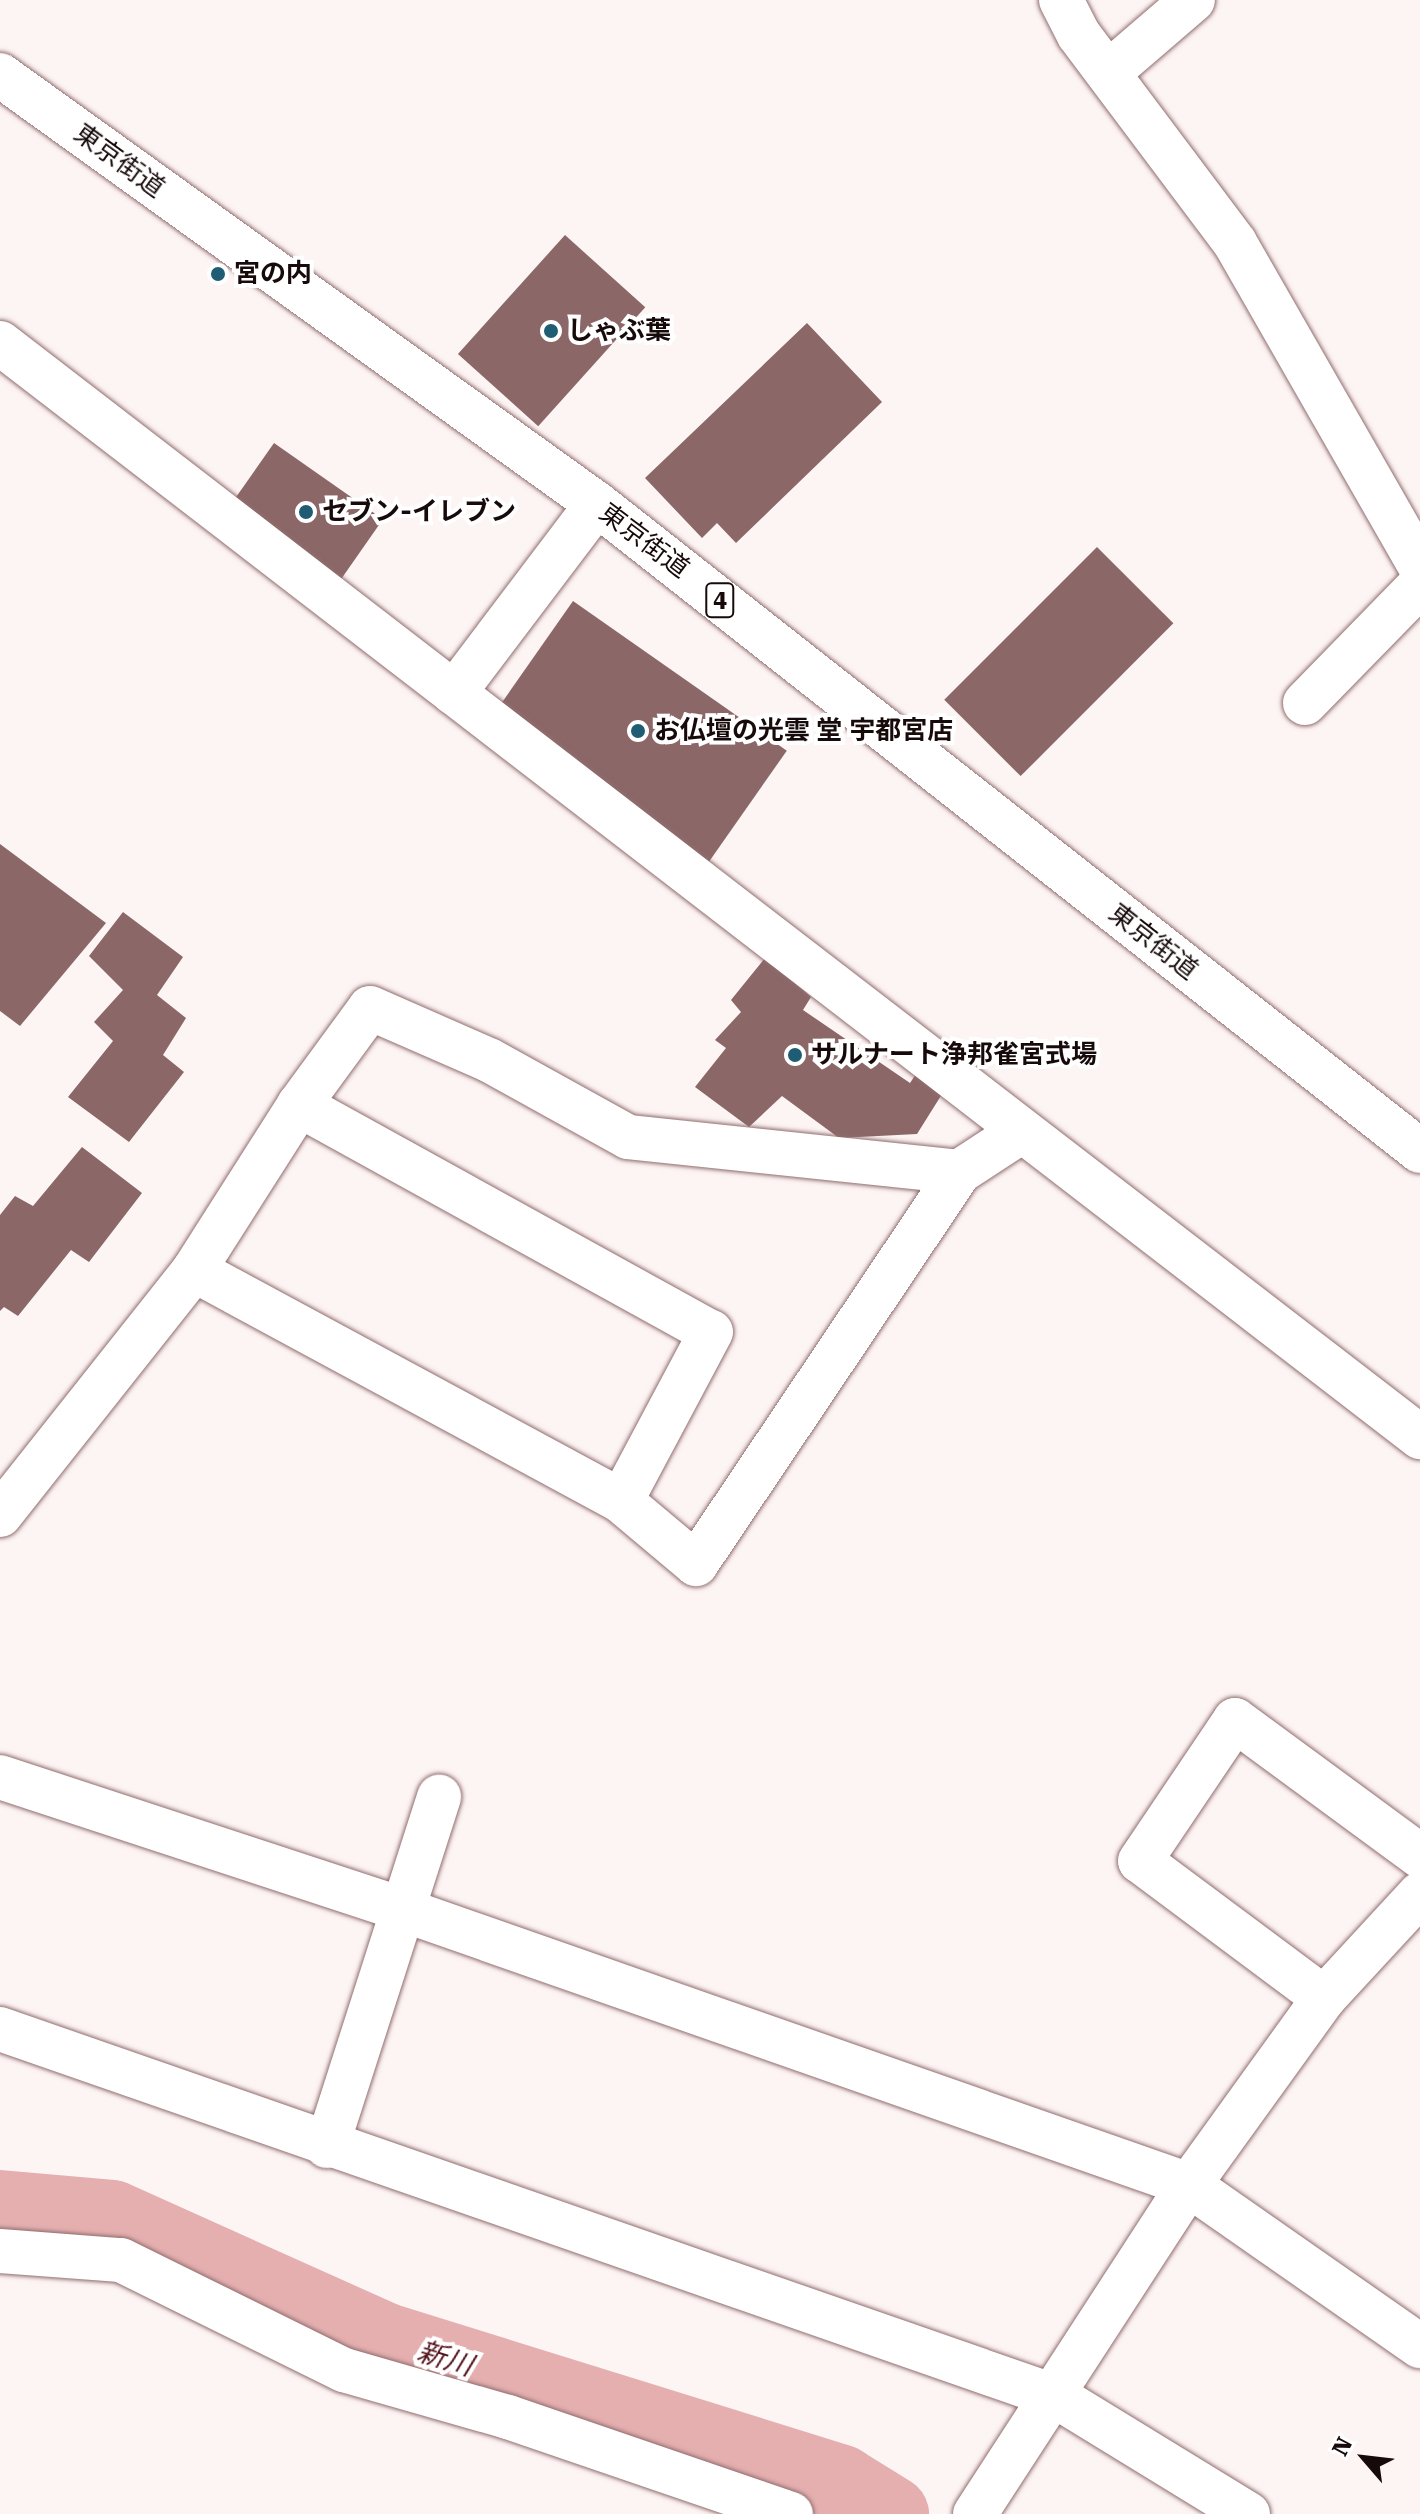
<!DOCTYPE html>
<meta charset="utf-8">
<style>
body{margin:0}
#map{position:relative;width:1420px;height:2514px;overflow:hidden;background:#fdf4f4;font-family:"Roboto Serif","Noto Sans JP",serif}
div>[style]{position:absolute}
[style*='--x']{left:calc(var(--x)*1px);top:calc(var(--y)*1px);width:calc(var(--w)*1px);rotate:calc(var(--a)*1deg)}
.river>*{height:76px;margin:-38px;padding:0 38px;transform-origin:38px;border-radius:38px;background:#e5afb0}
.building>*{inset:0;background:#8b6768;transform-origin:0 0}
.roads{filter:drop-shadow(0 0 2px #916d6e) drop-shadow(0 0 2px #916d6e)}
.minor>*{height:44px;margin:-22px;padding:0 22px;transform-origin:22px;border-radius:22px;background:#fff}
.highway>*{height:44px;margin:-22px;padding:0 22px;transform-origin:22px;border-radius:22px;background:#fff}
.dots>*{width:22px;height:22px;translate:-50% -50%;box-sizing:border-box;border:4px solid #fff;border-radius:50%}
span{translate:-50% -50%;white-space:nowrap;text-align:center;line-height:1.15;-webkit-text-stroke:8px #fff;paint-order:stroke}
.shield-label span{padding:2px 6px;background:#fff;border:2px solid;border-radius:6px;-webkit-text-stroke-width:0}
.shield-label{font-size:24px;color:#170a0b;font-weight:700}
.street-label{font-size:26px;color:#170a0b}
.poi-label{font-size:26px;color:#170a0b;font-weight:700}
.left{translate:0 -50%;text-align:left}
.water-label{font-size:28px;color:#55151d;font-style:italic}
.north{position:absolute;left:1324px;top:2418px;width:80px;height:80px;-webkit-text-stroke:6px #fff;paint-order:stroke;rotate:298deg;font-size:22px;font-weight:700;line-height:32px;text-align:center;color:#170a0b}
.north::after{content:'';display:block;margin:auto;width:28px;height:36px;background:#170a0b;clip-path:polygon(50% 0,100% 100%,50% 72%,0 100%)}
</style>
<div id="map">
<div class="river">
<i style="--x:0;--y:2208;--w:112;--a:5.1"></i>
<i style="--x:112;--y:2218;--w:297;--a:24.2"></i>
<i style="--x:383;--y:2340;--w:480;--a:17.3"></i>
<i style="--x:841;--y:2483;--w:59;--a:31.8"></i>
</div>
<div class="building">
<i style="left:565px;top:235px;width:108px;height:160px;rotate:42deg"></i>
<i style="clip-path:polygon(807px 323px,882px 402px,736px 543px,717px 523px,702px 538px,645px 478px)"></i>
<i style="left:274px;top:443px;width:133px;height:74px;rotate:35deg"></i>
<i style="left:1097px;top:547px;width:108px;height:216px;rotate:45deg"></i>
<i style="left:573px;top:601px;width:261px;height:136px;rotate:35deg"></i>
<i style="clip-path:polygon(0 844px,106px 923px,20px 1026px,0 1011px)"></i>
<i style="clip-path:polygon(123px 912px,183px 957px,157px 995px,186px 1018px,163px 1055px,184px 1072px,129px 1142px,68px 1097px,113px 1041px,94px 1022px,123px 990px,89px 956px)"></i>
<i style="clip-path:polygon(765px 958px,811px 997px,803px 1010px,910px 1083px,924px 1062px,949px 1083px,917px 1134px,839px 1138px,782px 1096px,749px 1127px,695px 1087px,726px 1048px,715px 1040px,741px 1012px,731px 1000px)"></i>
<i style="clip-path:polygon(82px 1147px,142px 1193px,89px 1262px,71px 1250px,18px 1316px,4px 1307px,0 1311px,0 1215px,15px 1196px,33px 1206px)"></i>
</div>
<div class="roads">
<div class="minor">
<i style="--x:1061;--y:0;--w:39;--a:63"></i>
<i style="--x:1079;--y:35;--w:260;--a:53.1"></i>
<i style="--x:1235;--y:243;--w:372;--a:60.2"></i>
<i style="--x:1108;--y:73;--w:112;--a:-40.7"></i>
<i style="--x:0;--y:343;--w:1793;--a:37.61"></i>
<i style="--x:454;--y:693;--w:237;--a:-52.9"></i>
<i style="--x:1305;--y:703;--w:165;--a:-45.7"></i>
<i style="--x:299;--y:1105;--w:470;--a:28.9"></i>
<i style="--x:711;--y:1332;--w:191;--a:118"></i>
<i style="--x:194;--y:1270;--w:485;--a:28.4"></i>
<i style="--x:621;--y:1501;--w:98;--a:40"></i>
<i style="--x:696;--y:1564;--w:472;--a:-56.1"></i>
<i style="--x:0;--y:1515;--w:313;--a:-51.6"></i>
<i style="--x:194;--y:1270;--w:196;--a:-57.5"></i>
<i style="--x:299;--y:1105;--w:120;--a:-53.8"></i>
<i style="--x:370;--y:1008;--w:130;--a:23.6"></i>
<i style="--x:489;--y:1060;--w:159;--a:29"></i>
<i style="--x:628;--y:1137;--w:333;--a:6"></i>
<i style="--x:959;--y:1172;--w:75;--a:-33.1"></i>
<i style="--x:0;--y:1777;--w:422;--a:18.2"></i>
<i style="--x:401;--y:1909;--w:835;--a:19.3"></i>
<i style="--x:1189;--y:2185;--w:282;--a:34.9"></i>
<i style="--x:1324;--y:1998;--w:229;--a:-143.3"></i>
<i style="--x:1140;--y:1861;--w:170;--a:-56"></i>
<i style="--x:1235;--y:1720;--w:230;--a:36.3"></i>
<i style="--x:0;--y:2029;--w:1119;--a:19.2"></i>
<i style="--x:1057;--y:2397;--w:224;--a:31.5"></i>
<i style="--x:327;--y:2146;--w:367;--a:-72.2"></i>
<i style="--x:0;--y:2251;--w:121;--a:4.3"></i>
<i style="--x:121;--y:2260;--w:249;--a:26.3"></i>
<i style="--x:344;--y:2370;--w:171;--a:16"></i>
<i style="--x:508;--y:2417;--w:299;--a:18.9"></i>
<i style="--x:975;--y:2514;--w:392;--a:-57"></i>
<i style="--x:1189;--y:2185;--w:231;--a:-54.2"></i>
<i style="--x:1324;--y:1998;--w:142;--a:-47.3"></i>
</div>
<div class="highway">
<i style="--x:0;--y:75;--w:735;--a:35.7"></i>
<i style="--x:597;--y:504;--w:1047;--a:38.17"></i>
</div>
</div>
<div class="dots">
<i style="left:218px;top:274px;background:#205d74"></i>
<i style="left:551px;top:331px;background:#205d74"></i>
<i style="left:306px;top:512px;background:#205d74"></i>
<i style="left:638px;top:731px;background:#205d74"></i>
<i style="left:795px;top:1055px;background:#205d74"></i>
</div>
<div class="shield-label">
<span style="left:720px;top:600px">4</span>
</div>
<div class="street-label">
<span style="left:119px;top:161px;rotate:36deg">東京街道</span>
<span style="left:644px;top:541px;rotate:37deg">東京街道</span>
<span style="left:1153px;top:942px;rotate:38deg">東京街道</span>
</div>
<div class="poi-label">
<span class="left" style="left:234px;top:274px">宮の内</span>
<span class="left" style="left:567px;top:331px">しゃぶ葉</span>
<span class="left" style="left:322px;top:512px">セブン-イレブン</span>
<span class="left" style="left:654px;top:731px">お仏壇の光雲 堂 宇都宮店</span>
<span class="left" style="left:811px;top:1055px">サルナート浄邦雀宮式場</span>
</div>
<div class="water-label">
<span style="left:445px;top:2359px;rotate:17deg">新川</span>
</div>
<div class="north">N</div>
</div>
